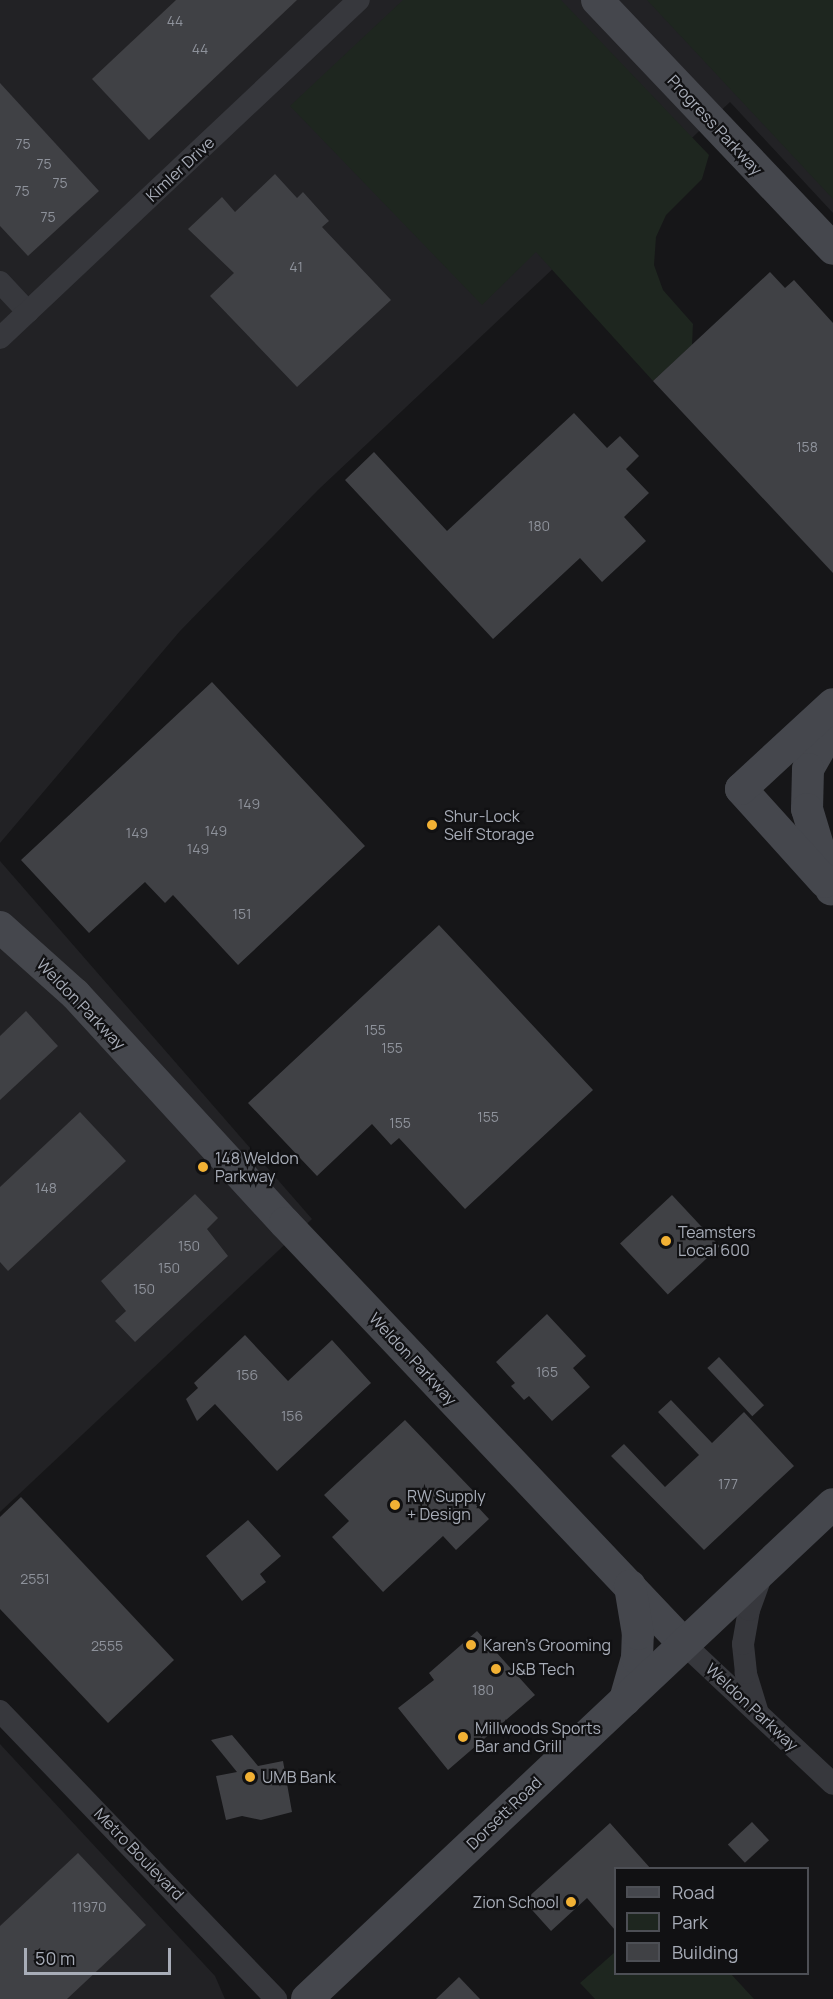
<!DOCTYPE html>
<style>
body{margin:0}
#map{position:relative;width:833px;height:1999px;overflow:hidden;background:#161618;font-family:Manrope,sans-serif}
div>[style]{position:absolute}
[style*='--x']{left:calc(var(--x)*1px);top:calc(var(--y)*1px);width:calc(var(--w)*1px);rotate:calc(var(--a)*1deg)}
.built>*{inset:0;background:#222225}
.green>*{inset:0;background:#1e261f}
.building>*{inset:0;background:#404145;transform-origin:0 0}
.street>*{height:22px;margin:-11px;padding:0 11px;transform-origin:11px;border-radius:11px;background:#37383d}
.secondary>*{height:32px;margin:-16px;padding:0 16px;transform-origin:16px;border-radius:16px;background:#45474d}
.dots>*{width:16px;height:16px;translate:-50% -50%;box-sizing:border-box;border:3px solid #111113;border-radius:50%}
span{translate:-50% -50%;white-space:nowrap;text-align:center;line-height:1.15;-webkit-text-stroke:4.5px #111113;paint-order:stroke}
.number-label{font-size:14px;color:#8e929b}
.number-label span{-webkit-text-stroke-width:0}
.street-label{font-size:16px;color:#a8adb8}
.poi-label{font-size:16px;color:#a8adb8}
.left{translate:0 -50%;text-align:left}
.right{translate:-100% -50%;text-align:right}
.legend{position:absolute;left:614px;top:1867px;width:195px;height:108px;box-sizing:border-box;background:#111113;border:2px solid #4d4f55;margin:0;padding:8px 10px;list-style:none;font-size:18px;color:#a8adb8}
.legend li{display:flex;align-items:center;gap:12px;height:30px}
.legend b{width:30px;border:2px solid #4d4f55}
.scale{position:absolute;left:24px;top:1948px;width:147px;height:27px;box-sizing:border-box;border:3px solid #a8adb8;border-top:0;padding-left:8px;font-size:18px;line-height:21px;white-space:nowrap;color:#a8adb8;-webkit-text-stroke:4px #111113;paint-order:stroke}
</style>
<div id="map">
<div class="built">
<i style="clip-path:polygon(0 0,833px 0,833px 213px,730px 102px,318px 490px,180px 631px,0 843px)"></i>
<i style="clip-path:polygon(0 861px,312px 1219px,0 1512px)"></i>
<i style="clip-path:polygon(0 1744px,215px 1976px,225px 1999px,0 1999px)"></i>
</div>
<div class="green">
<i style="clip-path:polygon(403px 0,561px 0,709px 155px,702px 179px,666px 215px,656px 237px,654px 265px,663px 290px,693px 324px,692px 345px,653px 381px,536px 252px,482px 305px,290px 106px)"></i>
<i style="clip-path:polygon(647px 0,833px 0,833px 199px)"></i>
<i style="clip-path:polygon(615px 1952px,616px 1974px,731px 1974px,754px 1999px,595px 1999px,580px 1983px)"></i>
</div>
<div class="building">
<i style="clip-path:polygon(176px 0,297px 0,149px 140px,92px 79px)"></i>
<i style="clip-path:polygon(0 83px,99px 191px,28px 256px,0 226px)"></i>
<i style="clip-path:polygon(275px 174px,297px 198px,303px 192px,329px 221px,322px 227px,391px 300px,297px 387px,210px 296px,234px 273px,188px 229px,222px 197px,235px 212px)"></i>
<i style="clip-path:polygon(770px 272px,785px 288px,794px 280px,833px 323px,833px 573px,653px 381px)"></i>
<i style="clip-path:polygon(574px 413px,607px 448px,620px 436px,639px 456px,626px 469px,649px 493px,624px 517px,646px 541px,602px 582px,580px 558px,493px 639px,345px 480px,374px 452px,447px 531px)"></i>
<i style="clip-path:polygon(212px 682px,365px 846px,238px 965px,173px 895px,165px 903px,145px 882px,89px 933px,21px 860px)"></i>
<i style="clip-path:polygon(439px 925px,593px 1090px,465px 1209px,399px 1138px,391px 1145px,372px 1124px,317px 1176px,248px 1103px)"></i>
<i style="clip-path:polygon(26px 1011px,58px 1046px,0 1100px,0 1036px)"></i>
<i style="clip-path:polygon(80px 1112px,126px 1161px,8px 1271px,0 1262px,0 1187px)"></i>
<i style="clip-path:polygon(195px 1194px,218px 1218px,207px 1229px,228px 1256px,135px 1342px,115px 1321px,126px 1311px,101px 1281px)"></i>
<i style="left:672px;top:1195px;width:70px;height:71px;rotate:47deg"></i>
<i style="clip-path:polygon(547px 1314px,586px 1356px,573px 1368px,590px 1387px,552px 1421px,529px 1396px,524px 1400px,511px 1386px,515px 1383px,496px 1362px)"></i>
<i style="clip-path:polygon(245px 1335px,288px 1381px,332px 1340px,371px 1383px,277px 1471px,215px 1404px,197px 1421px,186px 1399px,198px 1388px,194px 1383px)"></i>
<i style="left:719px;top:1357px;width:66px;height:16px;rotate:47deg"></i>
<i style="clip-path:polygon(671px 1400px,712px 1443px,744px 1412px,794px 1466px,704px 1550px,611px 1456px,624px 1444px,665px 1487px,699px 1455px,658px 1412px)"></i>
<i style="clip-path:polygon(405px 1420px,482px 1500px,476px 1505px,489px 1519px,456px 1550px,443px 1536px,383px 1592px,332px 1537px,349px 1521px,324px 1495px)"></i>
<i style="clip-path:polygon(21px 1497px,174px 1660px,108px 1723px,0 1609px,0 1517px)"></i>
<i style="clip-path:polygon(248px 1520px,281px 1556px,260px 1574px,266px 1582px,242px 1601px,206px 1556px)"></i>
<i style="clip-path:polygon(477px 1631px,535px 1695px,448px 1770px,398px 1708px,434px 1680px,429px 1673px)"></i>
<i style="clip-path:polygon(232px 1735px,258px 1766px,283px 1761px,292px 1812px,261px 1820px,242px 1816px,226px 1820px,216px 1776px,237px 1772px,211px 1740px)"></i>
<i style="left:752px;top:1822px;width:25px;height:33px;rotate:47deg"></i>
<i style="clip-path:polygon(610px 1823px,651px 1869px,615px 1869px,615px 1930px,587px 1898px,551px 1931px,524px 1901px)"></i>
<i style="clip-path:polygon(78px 1853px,146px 1925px,67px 1999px,0 1999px,0 1926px)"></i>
<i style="clip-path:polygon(459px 1977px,480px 1999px,436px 1999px)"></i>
</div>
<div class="street">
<i style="--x:0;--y:282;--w:41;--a:47"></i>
<i style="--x:0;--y:338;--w:493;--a:-43.3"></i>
<i style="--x:684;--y:1644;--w:204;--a:43.2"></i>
<i style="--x:757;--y:1710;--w:39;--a:-107"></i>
<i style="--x:746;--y:1673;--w:29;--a:-96"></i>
<i style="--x:743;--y:1644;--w:35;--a:-80"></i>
<i style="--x:749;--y:1610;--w:38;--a:-70"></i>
<i style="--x:0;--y:1711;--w:399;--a:46.2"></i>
</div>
<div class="secondary">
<i style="--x:597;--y:0;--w:343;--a:46.5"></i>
<i style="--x:828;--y:734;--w:40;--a:119.7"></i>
<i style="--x:808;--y:769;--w:40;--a:91.4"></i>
<i style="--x:807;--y:809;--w:84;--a:73.3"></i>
<i style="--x:741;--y:789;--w:125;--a:47.9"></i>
<i style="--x:741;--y:789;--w:125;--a:-42.7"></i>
<i style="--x:0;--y:927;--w:101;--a:41.8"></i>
<i style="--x:75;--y:994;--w:311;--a:47.5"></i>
<i style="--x:285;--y:1223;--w:580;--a:46.54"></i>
<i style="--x:625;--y:1700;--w:44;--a:-74.1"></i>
<i style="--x:637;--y:1658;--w:24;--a:-88"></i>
<i style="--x:638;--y:1634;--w:49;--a:-99.5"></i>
<i style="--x:307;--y:1999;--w:722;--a:-43.26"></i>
</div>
<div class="dots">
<i style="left:432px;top:825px;background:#f2b134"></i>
<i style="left:203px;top:1167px;background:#f2b134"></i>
<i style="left:666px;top:1241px;background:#f2b134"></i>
<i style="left:395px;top:1505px;background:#f2b134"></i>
<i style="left:471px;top:1645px;background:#f2b134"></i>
<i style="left:496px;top:1669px;background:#f2b134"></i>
<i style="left:463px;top:1737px;background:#f2b134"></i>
<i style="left:250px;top:1777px;background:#f2b134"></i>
<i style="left:571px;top:1902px;background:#f2b134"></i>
</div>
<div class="number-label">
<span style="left:175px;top:21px">44</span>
<span style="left:200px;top:49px">44</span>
<span style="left:23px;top:144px">75</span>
<span style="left:44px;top:164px">75</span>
<span style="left:60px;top:183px">75</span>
<span style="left:22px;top:191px">75</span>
<span style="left:48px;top:217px">75</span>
<span style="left:296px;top:267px">41</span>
<span style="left:807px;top:447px">158</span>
<span style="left:539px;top:526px">180</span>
<span style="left:249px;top:804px">149</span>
<span style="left:216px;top:831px">149</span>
<span style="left:137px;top:833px">149</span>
<span style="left:198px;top:849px">149</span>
<span style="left:242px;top:914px">151</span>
<span style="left:375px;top:1030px">155</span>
<span style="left:392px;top:1048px">155</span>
<span style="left:488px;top:1117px">155</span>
<span style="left:400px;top:1123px">155</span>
<span style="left:46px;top:1188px">148</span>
<span style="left:189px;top:1246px">150</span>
<span style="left:169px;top:1268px">150</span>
<span style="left:144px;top:1289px">150</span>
<span style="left:547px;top:1372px">165</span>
<span style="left:247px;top:1375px">156</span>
<span style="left:292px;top:1416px">156</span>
<span style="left:728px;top:1484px">177</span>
<span style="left:35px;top:1579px">2551</span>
<span style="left:107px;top:1646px">2555</span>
<span style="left:483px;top:1690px">180</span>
<span style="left:89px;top:1907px">11970</span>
</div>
<div class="street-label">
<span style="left:715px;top:125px;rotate:47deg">Progress Parkway</span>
<span style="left:180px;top:169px;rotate:-43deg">Kimler Drive</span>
<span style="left:81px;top:1004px;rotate:46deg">Weldon Parkway</span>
<span style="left:413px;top:1359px;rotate:47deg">Weldon Parkway</span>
<span style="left:752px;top:1707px;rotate:43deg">Weldon Parkway</span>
<span style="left:504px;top:1813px;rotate:-44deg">Dorsett Road</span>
<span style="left:139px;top:1854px;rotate:46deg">Metro Boulevard</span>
</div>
<div class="poi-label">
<span class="left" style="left:444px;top:825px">Shur-Lock<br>Self Storage</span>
<span class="left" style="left:215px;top:1167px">148 Weldon<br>Parkway</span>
<span class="left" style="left:678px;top:1241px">Teamsters<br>Local 600</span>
<span class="left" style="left:407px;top:1505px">RW Supply<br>+ Design</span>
<span class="left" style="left:483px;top:1645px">Karen's Grooming</span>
<span class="left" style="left:508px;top:1669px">J&amp;B Tech</span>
<span class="left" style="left:475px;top:1737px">Millwoods Sports<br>Bar and Grill</span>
<span class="left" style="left:262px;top:1777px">UMB Bank</span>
<span class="right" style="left:559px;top:1902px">Zion School</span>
</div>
<ul class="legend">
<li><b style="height:8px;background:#45474d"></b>Road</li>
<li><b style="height:16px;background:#1e261f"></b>Park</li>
<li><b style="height:16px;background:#404145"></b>Building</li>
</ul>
<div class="scale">50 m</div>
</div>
